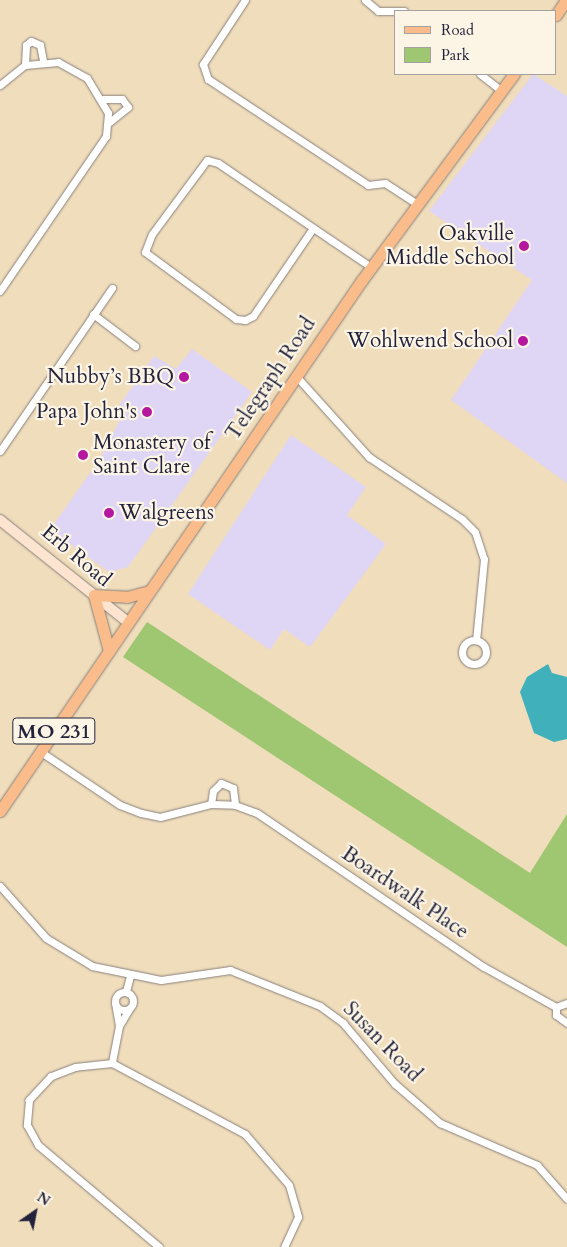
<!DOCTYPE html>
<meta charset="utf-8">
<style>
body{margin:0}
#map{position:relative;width:567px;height:1247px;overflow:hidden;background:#f0ddbc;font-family:Cardo,serif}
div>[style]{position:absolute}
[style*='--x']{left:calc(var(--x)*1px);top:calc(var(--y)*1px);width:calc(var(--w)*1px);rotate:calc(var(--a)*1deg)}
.built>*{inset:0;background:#dfd5f5}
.green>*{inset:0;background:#9fc671}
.water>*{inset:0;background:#40b0ba}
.roads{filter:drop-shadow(0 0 1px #89807c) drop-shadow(0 0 1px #89807c)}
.street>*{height:7px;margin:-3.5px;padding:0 3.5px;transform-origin:3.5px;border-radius:3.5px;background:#fff}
.street>.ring{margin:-3.5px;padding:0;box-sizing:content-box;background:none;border:7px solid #fff;border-radius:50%}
.secondary>*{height:10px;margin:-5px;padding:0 5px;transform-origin:5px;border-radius:5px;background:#fde4d0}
.primary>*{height:11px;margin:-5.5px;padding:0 5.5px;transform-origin:5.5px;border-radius:5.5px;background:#f9bc8a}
.dots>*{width:14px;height:14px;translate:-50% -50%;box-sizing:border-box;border:2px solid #fcf5e5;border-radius:50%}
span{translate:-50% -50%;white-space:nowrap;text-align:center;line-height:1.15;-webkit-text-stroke:4.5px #fcf5e5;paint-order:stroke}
.shield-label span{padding:1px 4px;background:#fcf5e5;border:1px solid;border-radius:4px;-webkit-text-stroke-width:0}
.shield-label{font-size:20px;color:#22223b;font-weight:700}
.poi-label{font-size:21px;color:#22223b}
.right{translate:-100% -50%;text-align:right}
.left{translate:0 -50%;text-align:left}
.street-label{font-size:21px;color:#22223b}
.legend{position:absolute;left:394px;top:10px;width:162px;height:65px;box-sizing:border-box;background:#fcf5e5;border:1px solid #a5a1a1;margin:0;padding:6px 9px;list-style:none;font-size:15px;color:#22223b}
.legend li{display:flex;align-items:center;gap:10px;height:25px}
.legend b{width:25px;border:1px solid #a5a1a1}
.north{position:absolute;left:10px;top:1187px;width:50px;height:50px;-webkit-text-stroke:4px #fcf5e5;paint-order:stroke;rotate:33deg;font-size:14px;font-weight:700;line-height:20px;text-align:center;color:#22223b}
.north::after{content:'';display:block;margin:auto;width:18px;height:22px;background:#22223b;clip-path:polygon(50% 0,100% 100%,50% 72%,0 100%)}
</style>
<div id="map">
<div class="built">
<i style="clip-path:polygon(533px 74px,567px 96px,567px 483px,451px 400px,532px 280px,429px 211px)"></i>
<i style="clip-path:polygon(192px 349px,252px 392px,128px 567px,109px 572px,56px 534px,54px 524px,100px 459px,122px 416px,118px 407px,154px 356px,176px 369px)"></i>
<i style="clip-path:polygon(291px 435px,366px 487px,347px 515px,386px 544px,310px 647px,284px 629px,270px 650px,188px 594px)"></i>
</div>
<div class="green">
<i style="clip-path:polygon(147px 622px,530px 873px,567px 814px,567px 947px,123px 657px)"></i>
</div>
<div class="water">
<i style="clip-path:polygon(548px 664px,552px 673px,567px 677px,567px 739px,554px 742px,534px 733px,520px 692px,527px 677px)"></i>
</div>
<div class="roads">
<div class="street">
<i style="--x:245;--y:0;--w:77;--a:123.3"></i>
<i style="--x:203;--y:64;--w:16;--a:72"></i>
<i style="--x:208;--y:79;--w:192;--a:33.5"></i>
<i style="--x:368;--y:185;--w:17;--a:-7"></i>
<i style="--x:385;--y:183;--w:38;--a:33"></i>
<i style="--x:365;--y:0;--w:17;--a:40"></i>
<i style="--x:378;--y:11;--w:26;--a:0"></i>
<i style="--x:25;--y:65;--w:20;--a:-87"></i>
<i style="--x:26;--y:45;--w:6;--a:-39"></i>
<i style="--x:31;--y:41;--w:10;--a:24"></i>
<i style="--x:40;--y:45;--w:16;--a:79"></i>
<i style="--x:480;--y:74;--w:28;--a:38"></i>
<i style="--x:0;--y:85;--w:32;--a:-39"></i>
<i style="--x:25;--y:65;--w:33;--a:-5"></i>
<i style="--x:58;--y:62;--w:33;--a:29"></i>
<i style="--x:87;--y:78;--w:41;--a:59"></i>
<i style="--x:108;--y:113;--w:23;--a:95"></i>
<i style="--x:106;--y:136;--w:188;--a:124.4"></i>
<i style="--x:102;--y:99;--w:20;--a:0"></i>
<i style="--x:122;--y:99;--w:10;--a:53"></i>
<i style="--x:128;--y:107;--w:26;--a:141"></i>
<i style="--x:313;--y:228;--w:107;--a:124.3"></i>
<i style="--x:253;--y:316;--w:9;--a:153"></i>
<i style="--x:245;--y:320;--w:9;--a:-174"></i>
<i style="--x:236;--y:319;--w:113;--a:-143.6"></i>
<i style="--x:145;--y:252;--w:19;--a:-69"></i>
<i style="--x:152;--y:234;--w:92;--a:-53.4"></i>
<i style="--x:207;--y:160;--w:11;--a:15"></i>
<i style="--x:218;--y:163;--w:137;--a:34.3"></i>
<i style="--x:331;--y:240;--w:48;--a:34"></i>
<i style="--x:93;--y:314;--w:53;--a:37.3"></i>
<i style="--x:296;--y:376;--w:109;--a:48"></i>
<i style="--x:369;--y:457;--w:112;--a:33.7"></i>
<i style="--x:462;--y:519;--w:18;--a:45"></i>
<i style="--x:475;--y:532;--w:28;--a:72"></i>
<i style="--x:484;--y:559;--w:82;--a:95.6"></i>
<i style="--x:0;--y:451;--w:198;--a:-55.5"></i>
<i class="ring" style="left:462px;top:640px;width:17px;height:17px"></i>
<i style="--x:41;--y:752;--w:95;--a:33.9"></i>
<i style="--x:120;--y:805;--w:22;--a:21"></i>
<i style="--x:141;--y:813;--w:19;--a:12"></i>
<i style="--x:160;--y:817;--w:53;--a:-14.3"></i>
<i style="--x:211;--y:804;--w:24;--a:2"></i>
<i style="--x:235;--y:805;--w:23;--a:20"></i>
<i style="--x:257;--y:813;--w:274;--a:34.2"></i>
<i style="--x:484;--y:967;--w:82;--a:29.1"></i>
<i style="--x:211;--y:804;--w:13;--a:-81"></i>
<i style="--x:213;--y:791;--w:11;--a:-45"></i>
<i style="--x:221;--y:783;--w:13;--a:23"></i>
<i style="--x:233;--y:788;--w:17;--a:83"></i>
<i style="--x:0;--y:886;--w:69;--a:48.5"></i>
<i style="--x:46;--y:938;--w:54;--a:31.3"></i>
<i style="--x:92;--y:966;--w:70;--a:11.5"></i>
<i style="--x:161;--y:980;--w:70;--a:-8.2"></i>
<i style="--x:230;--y:970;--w:97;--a:21.8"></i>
<i style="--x:320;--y:1006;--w:29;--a:36"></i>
<i style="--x:343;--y:1023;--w:80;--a:49.6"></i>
<i style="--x:395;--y:1084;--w:60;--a:40.9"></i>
<i style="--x:440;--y:1123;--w:106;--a:23.4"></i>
<i style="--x:537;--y:1165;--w:45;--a:48.6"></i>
<i style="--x:126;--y:991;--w:16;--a:-75"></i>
<i class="ring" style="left:115px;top:992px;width:11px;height:11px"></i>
<i style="--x:115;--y:1003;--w:23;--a:80"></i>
<i style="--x:119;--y:1026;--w:38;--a:101"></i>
<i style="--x:112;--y:1063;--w:151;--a:28.1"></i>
<i style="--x:245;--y:1134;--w:67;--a:49.2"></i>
<i style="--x:289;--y:1185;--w:33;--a:74"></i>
<i style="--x:298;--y:1217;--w:33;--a:115"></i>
<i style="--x:556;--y:1007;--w:8;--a:90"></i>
<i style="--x:556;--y:1015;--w:14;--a:36"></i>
<i style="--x:556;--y:1007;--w:12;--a:-20"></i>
<i style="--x:119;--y:1026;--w:21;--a:-59"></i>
<i style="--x:112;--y:1063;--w:37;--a:174"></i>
<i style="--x:75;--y:1067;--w:26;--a:159"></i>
<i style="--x:51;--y:1076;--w:33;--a:133"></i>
<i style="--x:29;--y:1100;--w:25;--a:95"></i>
<i style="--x:27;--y:1125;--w:23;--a:61"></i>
<i style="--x:38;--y:1145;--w:158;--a:40.1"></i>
</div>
<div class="secondary">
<i style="--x:0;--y:520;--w:164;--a:38.6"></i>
</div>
<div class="primary">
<i style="--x:556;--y:15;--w:18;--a:-56"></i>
<i style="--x:109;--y:651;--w:58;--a:-105"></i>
<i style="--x:94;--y:595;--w:33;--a:3"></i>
<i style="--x:127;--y:597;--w:23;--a:-15"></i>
<i style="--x:0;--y:811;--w:643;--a:-55.72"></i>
<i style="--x:362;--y:280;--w:256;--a:-53.6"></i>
</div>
</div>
<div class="dots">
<i style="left:524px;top:246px;background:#b5179e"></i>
<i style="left:523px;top:341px;background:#b5179e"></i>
<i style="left:184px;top:377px;background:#b5179e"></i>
<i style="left:147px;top:412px;background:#b5179e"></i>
<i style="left:83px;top:455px;background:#b5179e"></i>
<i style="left:109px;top:513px;background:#b5179e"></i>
</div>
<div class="shield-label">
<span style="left:54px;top:731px">MO 231</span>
</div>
<div class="poi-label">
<span class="right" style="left:514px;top:246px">Oakville<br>Middle School</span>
<span class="right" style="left:513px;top:341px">Wohlwend School</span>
<span class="right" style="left:174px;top:377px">Nubby’s BBQ</span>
<span class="right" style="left:137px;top:412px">Papa John's</span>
<span class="left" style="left:93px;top:455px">Monastery of<br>Saint Clare</span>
<span class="left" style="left:119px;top:513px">Walgreens</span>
</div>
<div class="street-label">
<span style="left:271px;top:379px;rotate:-56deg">Telegraph Road</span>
<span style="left:76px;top:556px;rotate:40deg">Erb Road</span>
<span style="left:405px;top:893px;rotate:34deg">Boardwalk Place</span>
<span style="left:382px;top:1042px;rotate:46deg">Susan Road</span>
</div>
<ul class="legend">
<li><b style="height:6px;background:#f9bc8a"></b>Road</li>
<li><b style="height:14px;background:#9fc671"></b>Park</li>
</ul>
<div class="north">N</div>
</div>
